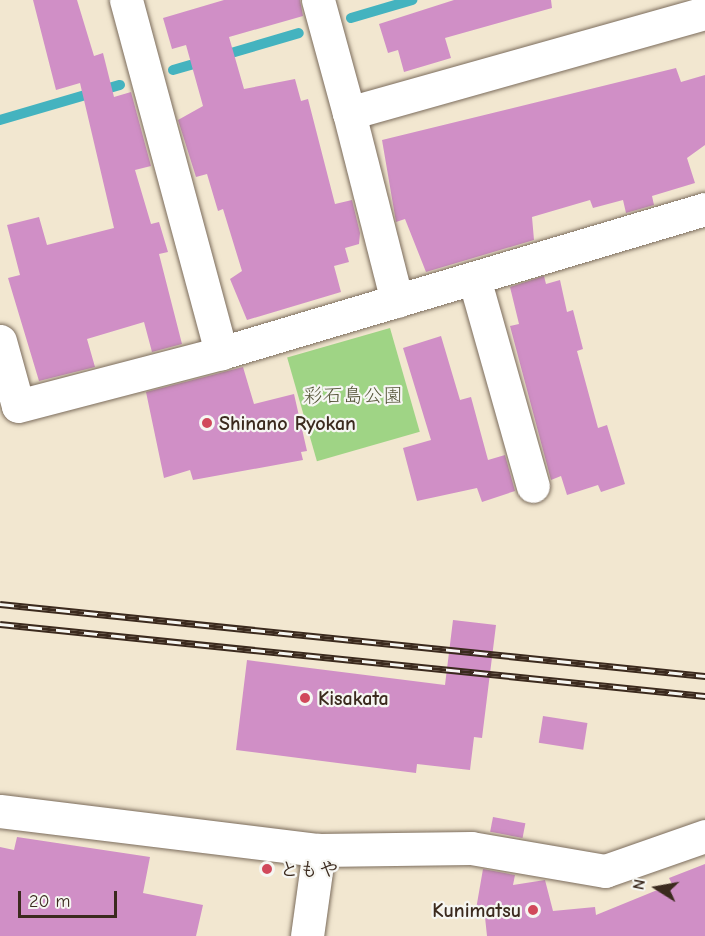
<!DOCTYPE html>
<meta charset="utf-8">
<style>
body{margin:0}
#map{position:relative;width:705px;height:936px;overflow:hidden;background:#f2e7d0;font-family:"Comic Neue","Klee One",sans-serif}
div>[style]{position:absolute}
[style*='--x']{left:calc(var(--x)*1px);top:calc(var(--y)*1px);width:calc(var(--w)*1px);rotate:calc(var(--a)*1deg)}
.green>*{inset:0;background:#9fd485;transform-origin:0 0}
.stream>*{height:10px;margin:-5px;padding:0 5px;transform-origin:5px;border-radius:5px;background:#44b3bf}
.building>*{inset:0;background:#d08fc6;transform-origin:0 0}
.roads{filter:drop-shadow(0 0 2px #7b6c5c) drop-shadow(0 0 2px #7b6c5c)}
.minor>*{height:33px;margin:-16.5px;padding:0 16.5px;transform-origin:16.5px;border-radius:16.5px;background:#fff}
.secondary>*{height:33px;margin:-16.5px;padding:0 16.5px;transform-origin:16.5px;border-radius:16.5px;background:#fff}
.rail>*{height:7px;margin-top:-3.5px;transform-origin:0;background:repeating-linear-gradient(90deg,#f6f6f2 0 14px,#3b2a1e 0 28px);box-sizing:border-box;border-block:2px solid #3b2a1e}
.dots>*{width:16px;height:16px;translate:-50% -50%;box-sizing:border-box;border:3px solid #f6f6f2;border-radius:50%}
span{translate:-50% -50%;white-space:nowrap;text-align:center;line-height:1.15;-webkit-text-stroke:4.5px #f6f6f2;paint-order:stroke}
.park-label{font-size:20px;color:#545438}
.poi-label{font-size:20px;color:#3b2a1e;font-weight:700}
.left{translate:0 -50%;text-align:left}
.right{translate:-100% -50%;text-align:right}
.north{position:absolute;left:627px;top:858px;width:60px;height:60px;-webkit-text-stroke:4px #f6f6f2;paint-order:stroke;rotate:281deg;font-size:16px;font-weight:700;line-height:24px;text-align:center;color:#3b2a1e}
.north::after{content:'';display:block;margin:auto;width:21px;height:27px;background:#3b2a1e;clip-path:polygon(50% 0,100% 100%,50% 72%,0 100%)}
.scale{position:absolute;left:18px;top:891px;width:99px;height:27px;box-sizing:border-box;border:3px solid #3b2a1e;border-top:0;padding-left:8px;font-size:18px;line-height:21px;white-space:nowrap;color:#3b2a1e;-webkit-text-stroke:4px #f6f6f2;paint-order:stroke}
</style>
<div id="map">
<div class="green">
<i style="left:390px;top:328px;width:108px;height:107px;rotate:74deg"></i>
</div>
<div class="stream">
<i style="--x:351;--y:18;--w:64;--a:-16.4"></i>
<i style="--x:221;--y:56;--w:81;--a:-16.4"></i>
<i style="--x:173;--y:70;--w:32;--a:-16"></i>
<i style="--x:0;--y:120;--w:125;--a:-16.3"></i>
</div>
<div class="building">
<i style="clip-path:polygon(33px 0,77px 0,94px 56px,103px 53px,114px 97px,131px 92px,151px 166px,135px 170px,151px 224px,159px 222px,168px 252px,159px 254px,182px 344px,152px 352px,144px 322px,87px 339px,95px 367px,39px 381px,8px 278px,20px 275px,7px 225px,39px 217px,47px 245px,114px 228px,80px 83px,56px 90px)"></i>
<i style="clip-path:polygon(224px 0,300px 0,303px 16px,229px 37px,244px 89px,295px 79px,301px 101px,308px 99px,335px 204px,352px 200px,360px 233px,359px 244px,345px 248px,349px 262px,334px 266px,341px 292px,247px 320px,230px 279px,242px 271px,223px 209px,218px 211px,207px 174px,196px 177px,178px 120px,203px 106px,186px 45px,172px 49px,163px 18px)"></i>
<i style="clip-path:polygon(454px 0,551px 0,552px 8px,445px 38px,451px 58px,404px 72px,398px 50px,388px 53px,379px 24px)"></i>
<i style="clip-path:polygon(676px 68px,681px 82px,705px 75px,705px 145px,687px 158px,695px 183px,652px 196px,654px 205px,626px 213px,623px 200px,593px 208px,590px 200px,532px 217px,534px 240px,426px 272px,405px 219px,396px 222px,382px 140px)"></i>
<i style="clip-path:polygon(544px 276px,546px 284px,560px 280px,567px 312px,573px 310px,583px 349px,577px 351px,598px 428px,607px 425px,625px 484px,601px 492px,598px 485px,567px 495px,561px 476px,551px 480px,510px 326px,519px 324px,510px 287px)"></i>
<i style="clip-path:polygon(441px 336px,460px 400px,471px 397px,488px 460px,505px 455px,515px 491px,482px 502px,477px 488px,417px 501px,403px 448px,431px 440px,403px 348px)"></i>
<i style="clip-path:polygon(243px 367px,254px 404px,294px 394px,307px 451px,301px 452px,303px 460px,193px 480px,190px 470px,164px 478px,146px 392px)"></i>
<i style="clip-path:polygon(453px 620px,496px 625px,482px 738px,474px 737px,470px 770px,417px 764px,416px 773px,236px 750px,247px 660px,445px 685px)"></i>
<i style="left:543px;top:716px;width:45px;height:27px;rotate:9deg"></i>
<i style="left:493px;top:817px;width:33px;height:15px;rotate:11deg"></i>
<i style="clip-path:polygon(17px 837px,150px 857px,143px 893px,203px 905px,196px 936px,0 936px,0 847px,14px 850px)"></i>
<i style="clip-path:polygon(705px 864px,705px 936px,487px 936px,485px 917px,475px 915px,483px 869px,515px 875px,513px 885px,545px 880px,553px 911px,595px 907px,596px 915px,672px 884px,669px 878px)"></i>
</div>
<div class="roads">
<div class="minor">
<i style="--x:126;--y:0;--w:366;--a:74.9"></i>
<i style="--x:221;--y:353;--w:505;--a:-16.57"></i>
<i style="--x:318;--y:0;--w:117;--a:74.7"></i>
<i style="--x:349;--y:113;--w:370;--a:-15.7"></i>
<i style="--x:349;--y:113;--w:194;--a:75.7"></i>
<i style="--x:474;--y:278;--w:216;--a:74.2"></i>
<i style="--x:0;--y:341;--w:67;--a:74.5"></i>
<i style="--x:18;--y:406;--w:210;--a:-14.6"></i>
<i style="--x:0;--y:811;--w:321;--a:7"></i>
<i style="--x:319;--y:850;--w:152;--a:-0.8"></i>
<i style="--x:471;--y:848;--w:136;--a:9.7"></i>
<i style="--x:605;--y:871;--w:106;--a:-19.3"></i>
</div>
<div class="secondary">
<i style="--x:307;--y:936;--w:87;--a:-82.1"></i>
</div>
</div>
<div class="rail">
<i style="--x:0;--y:604;--w:709;--a:5.83"></i>
<i style="--x:0;--y:624;--w:709;--a:5.83"></i>
</div>
<div class="dots">
<i style="left:207px;top:423px;background:#d1495b"></i>
<i style="left:305px;top:698px;background:#d1495b"></i>
<i style="left:267px;top:869px;background:#d1495b"></i>
<i style="left:533px;top:910px;background:#d1495b"></i>
</div>
<div class="park-label">
<span style="left:353px;top:395px">彩石島公園</span>
</div>
<div class="poi-label">
<span class="left" style="left:219px;top:423px">Shinano Ryokan</span>
<span class="left" style="left:318px;top:698px">Kisakata</span>
<span class="left" style="left:279px;top:869px">ともや</span>
<span class="right" style="left:521px;top:910px">Kunimatsu</span>
</div>
<div class="north">N</div>
<div class="scale">20 m</div>
</div>
